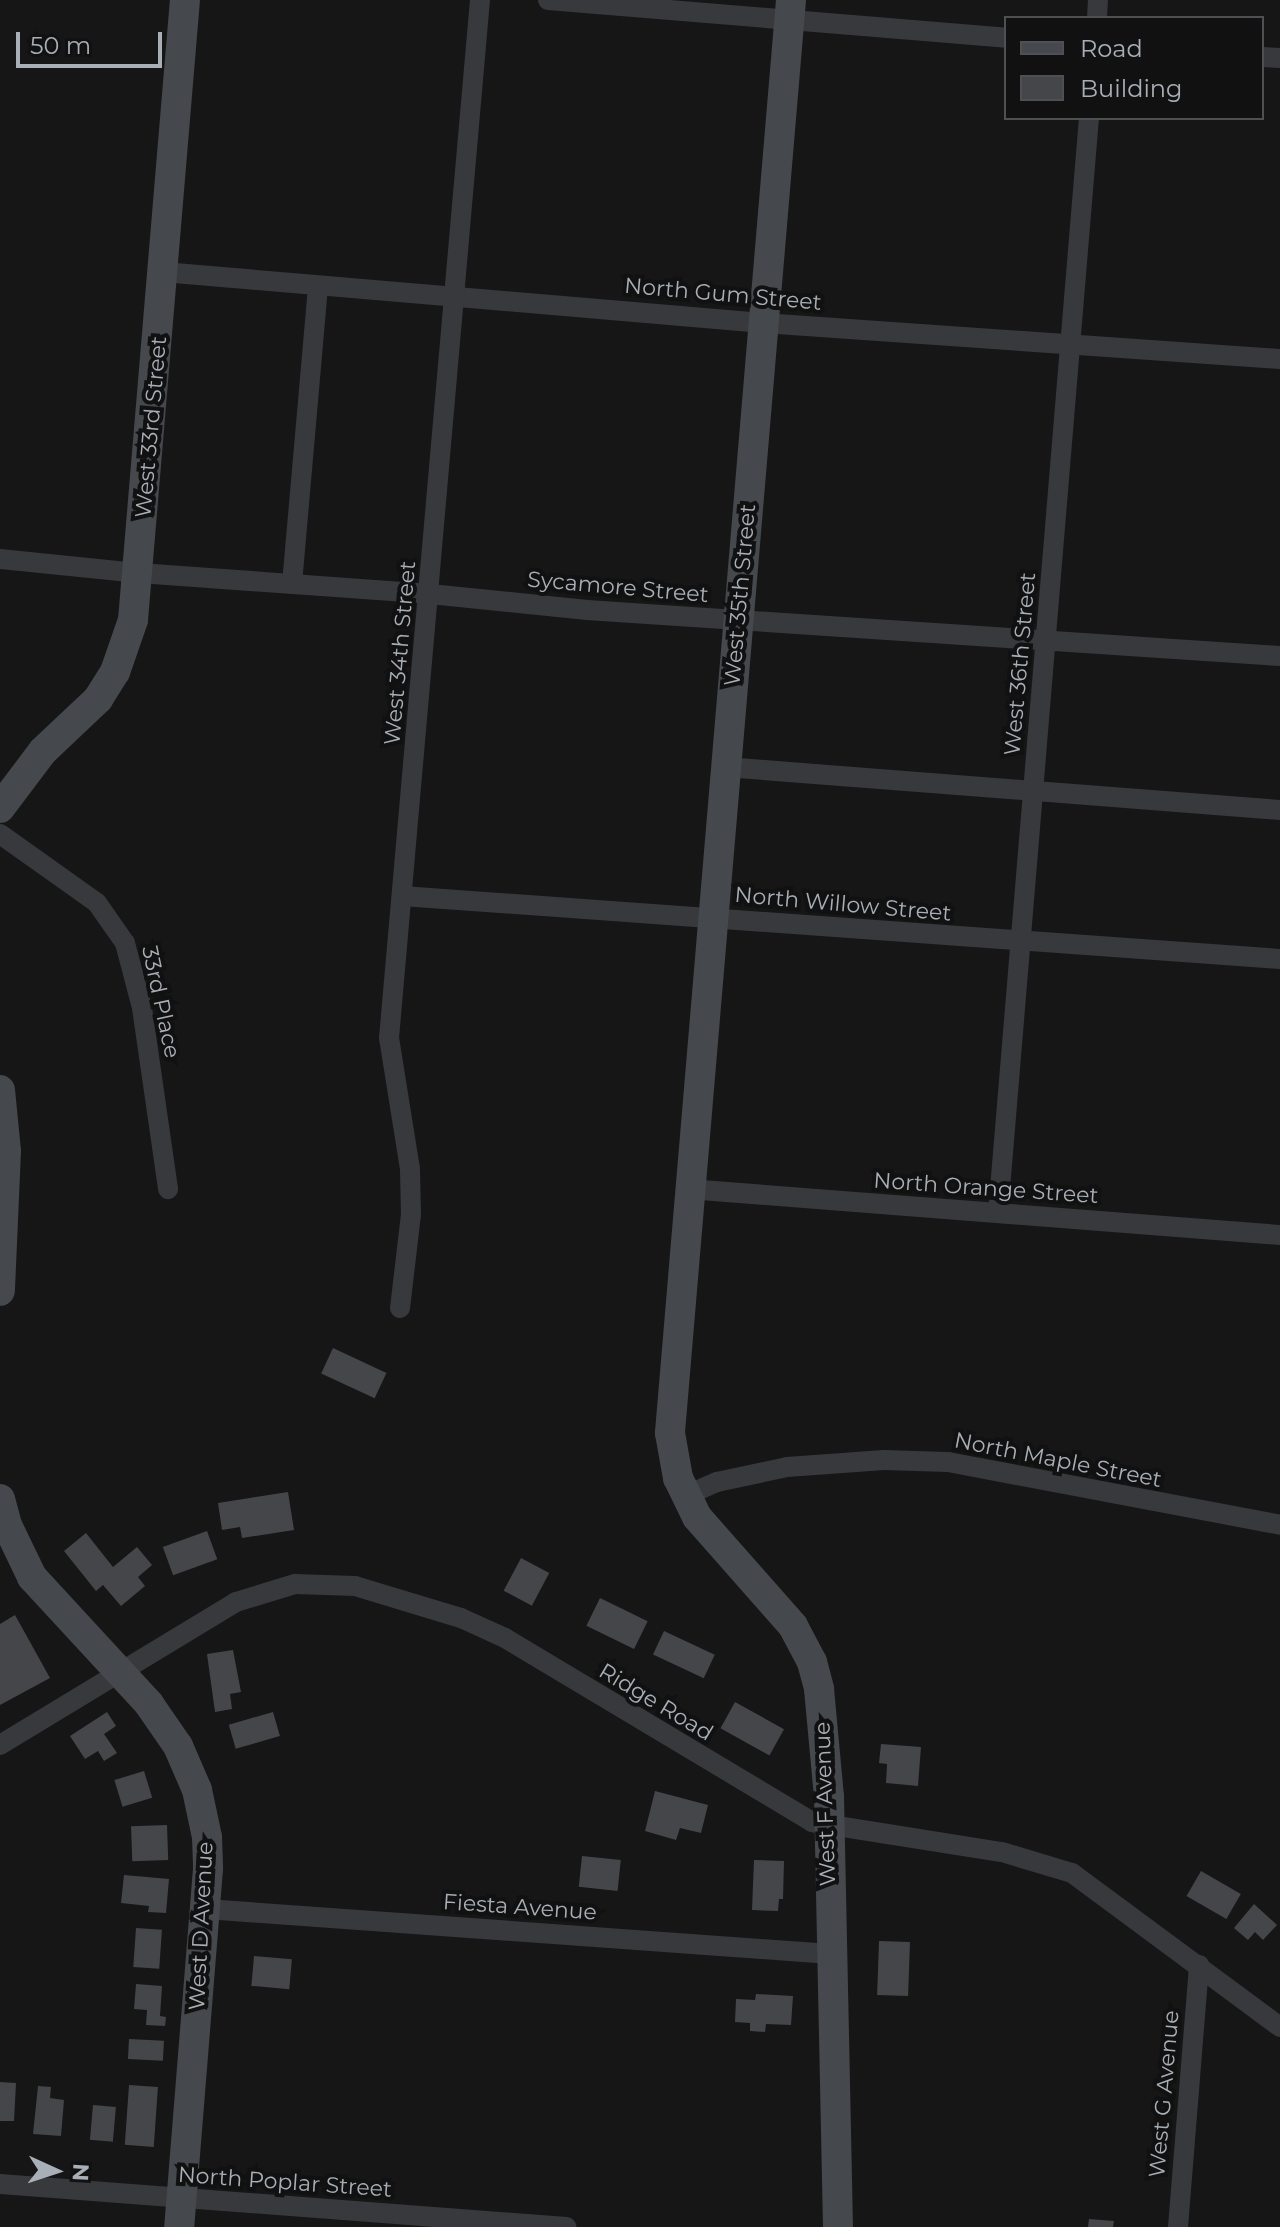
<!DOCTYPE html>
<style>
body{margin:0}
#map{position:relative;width:1280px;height:2227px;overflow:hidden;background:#161617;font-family:Montserrat,sans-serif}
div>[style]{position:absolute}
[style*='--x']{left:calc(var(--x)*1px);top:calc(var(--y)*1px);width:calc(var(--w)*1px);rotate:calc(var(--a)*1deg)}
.building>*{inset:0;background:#45464a;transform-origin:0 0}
.street>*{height:20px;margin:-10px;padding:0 10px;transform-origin:10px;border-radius:10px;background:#37393c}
.secondary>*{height:30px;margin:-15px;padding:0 15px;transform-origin:15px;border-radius:15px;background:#45484c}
span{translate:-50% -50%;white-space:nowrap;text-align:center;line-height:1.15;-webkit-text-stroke:8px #111112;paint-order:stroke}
.street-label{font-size:22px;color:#a9afb6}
.legend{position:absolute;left:1004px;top:16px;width:260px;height:104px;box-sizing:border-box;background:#111112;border:2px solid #4e5054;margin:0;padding:10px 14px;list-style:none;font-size:24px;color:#a9afb6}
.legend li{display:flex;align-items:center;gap:16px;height:40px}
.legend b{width:40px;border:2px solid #4e5054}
.north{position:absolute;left:16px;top:2131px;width:80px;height:80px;-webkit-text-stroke:6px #111112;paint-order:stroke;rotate:93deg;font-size:22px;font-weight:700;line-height:32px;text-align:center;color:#a9afb6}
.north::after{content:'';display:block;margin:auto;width:28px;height:36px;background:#a9afb6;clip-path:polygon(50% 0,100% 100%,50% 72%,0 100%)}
.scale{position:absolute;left:16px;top:32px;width:146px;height:36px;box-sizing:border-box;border:4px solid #a9afb6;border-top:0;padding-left:10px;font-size:24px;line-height:28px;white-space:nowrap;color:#a9afb6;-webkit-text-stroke:6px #111112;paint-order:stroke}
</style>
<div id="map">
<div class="building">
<i style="left:333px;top:1348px;width:59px;height:28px;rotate:25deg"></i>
<i style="clip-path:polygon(288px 1492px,294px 1530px,242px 1538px,240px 1527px,222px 1530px,218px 1503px)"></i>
<i style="left:207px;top:1531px;width:30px;height:47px;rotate:70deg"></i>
<i style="clip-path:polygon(86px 1533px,113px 1567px,137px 1547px,152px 1565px,138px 1577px,145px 1586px,121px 1606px,103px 1585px,96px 1591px,64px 1551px)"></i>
<i style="left:521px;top:1558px;width:32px;height:37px;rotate:28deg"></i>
<i style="left:600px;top:1598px;width:53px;height:31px;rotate:26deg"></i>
<i style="clip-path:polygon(15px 1615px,50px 1678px,0 1705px,0 1624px)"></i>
<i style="left:664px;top:1631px;width:56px;height:26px;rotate:25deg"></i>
<i style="clip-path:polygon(233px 1650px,241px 1692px,230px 1694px,232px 1709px,215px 1712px,207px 1654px)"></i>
<i style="left:735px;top:1702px;width:56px;height:30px;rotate:29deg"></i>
<i style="clip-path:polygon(107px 1712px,116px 1726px,104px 1734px,117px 1753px,104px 1761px,98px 1751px,85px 1759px,70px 1736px)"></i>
<i style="left:273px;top:1712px;width:25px;height:46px;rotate:74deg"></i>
<i style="clip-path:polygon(881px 1744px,921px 1747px,918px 1786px,886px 1783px,887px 1764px,879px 1763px)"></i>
<i style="left:144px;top:1771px;width:28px;height:31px;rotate:73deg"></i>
<i style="clip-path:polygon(655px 1791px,708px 1805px,701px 1833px,680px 1828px,676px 1840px,645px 1831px)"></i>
<i style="left:167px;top:1825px;width:35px;height:36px;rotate:88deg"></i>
<i style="left:582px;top:1856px;width:39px;height:31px;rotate:6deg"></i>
<i style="clip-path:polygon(754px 1860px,784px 1861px,783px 1899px,779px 1899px,778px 1911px,752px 1910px)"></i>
<i style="left:1201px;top:1871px;width:46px;height:29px;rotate:30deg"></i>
<i style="clip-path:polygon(124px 1875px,169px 1879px,166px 1913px,148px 1912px,149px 1906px,121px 1903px)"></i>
<i style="clip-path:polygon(1254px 1904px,1277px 1925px,1263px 1940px,1255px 1932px,1248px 1940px,1234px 1928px)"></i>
<i style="left:136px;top:1928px;width:26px;height:39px;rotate:4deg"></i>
<i style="left:879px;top:1941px;width:31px;height:54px;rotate:2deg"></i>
<i style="left:254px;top:1956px;width:38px;height:30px;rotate:5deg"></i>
<i style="clip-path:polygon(136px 1984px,162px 1986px,160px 2016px,166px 2017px,165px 2026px,146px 2025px,147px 2010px,134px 2009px)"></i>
<i style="clip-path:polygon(756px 1994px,793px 1996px,791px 2025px,766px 2024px,765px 2032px,750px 2031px,750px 2023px,735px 2022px,736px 1999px,755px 2000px)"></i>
<i style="left:129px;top:2039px;width:35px;height:20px;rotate:3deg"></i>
<i style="clip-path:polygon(0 2082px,16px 2083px,14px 2121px,0 2121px)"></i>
<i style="left:129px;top:2085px;width:29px;height:60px;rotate:4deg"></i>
<i style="clip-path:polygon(38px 2086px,51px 2087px,50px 2098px,64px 2100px,61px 2136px,33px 2134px)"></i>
<i style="left:93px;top:2105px;width:23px;height:35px;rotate:5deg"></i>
<i style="clip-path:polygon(1089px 2219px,1114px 2221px,1113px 2227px,1088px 2227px)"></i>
</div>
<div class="street">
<i style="--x:548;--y:0;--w:460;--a:4.7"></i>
<i style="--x:1097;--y:18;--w:18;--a:-87"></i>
<i style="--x:1262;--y:57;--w:18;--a:3"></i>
<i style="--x:163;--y:272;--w:602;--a:4.86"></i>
<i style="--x:763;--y:323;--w:518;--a:3.98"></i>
<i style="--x:0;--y:559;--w:140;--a:5.8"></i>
<i style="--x:139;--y:573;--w:292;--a:4.1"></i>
<i style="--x:430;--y:594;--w:158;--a:5.8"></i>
<i style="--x:587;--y:610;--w:695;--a:3.8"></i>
<i style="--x:292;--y:584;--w:297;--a:-85"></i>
<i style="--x:725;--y:767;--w:557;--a:4.43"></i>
<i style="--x:0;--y:834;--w:119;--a:35.4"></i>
<i style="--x:97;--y:903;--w:49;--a:55"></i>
<i style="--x:125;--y:943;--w:67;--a:75.3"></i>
<i style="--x:142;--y:1008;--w:183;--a:81.8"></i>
<i style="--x:402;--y:896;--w:880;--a:4.1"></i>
<i style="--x:688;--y:1189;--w:594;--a:4.44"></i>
<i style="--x:998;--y:1213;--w:1099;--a:-85.25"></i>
<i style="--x:400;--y:1308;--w:95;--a:-83.3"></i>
<i style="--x:411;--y:1214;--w:45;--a:-91.3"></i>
<i style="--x:410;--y:1169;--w:133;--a:-99.1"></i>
<i style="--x:389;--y:1038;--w:1042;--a:-84.99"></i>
<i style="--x:685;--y:1496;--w:35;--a:-24"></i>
<i style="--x:717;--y:1482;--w:72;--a:-12.1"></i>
<i style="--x:787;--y:1467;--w:97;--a:-4.1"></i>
<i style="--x:884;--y:1460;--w:64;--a:1.8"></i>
<i style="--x:948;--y:1462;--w:338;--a:10.7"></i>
<i style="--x:0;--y:1745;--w:276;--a:-31.2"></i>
<i style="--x:236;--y:1602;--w:62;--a:-17"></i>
<i style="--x:295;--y:1584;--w:60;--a:1.9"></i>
<i style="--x:355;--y:1586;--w:111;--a:16.8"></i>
<i style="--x:461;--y:1618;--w:48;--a:24.4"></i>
<i style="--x:505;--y:1638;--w:358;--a:30.9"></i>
<i style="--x:812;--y:1822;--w:192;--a:9"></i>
<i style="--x:1002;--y:1852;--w:73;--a:16.7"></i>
<i style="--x:1072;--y:1873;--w:259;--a:36.5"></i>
<i style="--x:206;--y:1909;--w:626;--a:4.12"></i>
<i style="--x:0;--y:2184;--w:568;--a:4.34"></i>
<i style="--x:1178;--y:2227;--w:263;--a:-85.4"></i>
</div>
<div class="secondary">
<i style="--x:791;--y:0;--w:1438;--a:94.83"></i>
<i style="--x:670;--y:1433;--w:46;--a:79.9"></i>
<i style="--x:678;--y:1478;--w:43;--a:64"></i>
<i style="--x:697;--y:1517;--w:145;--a:48.6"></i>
<i style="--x:793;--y:1626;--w:41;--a:62.2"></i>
<i style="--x:812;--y:1662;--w:28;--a:75"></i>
<i style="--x:819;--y:1689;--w:108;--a:84.7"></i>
<i style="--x:829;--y:1797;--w:430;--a:88.8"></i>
<i style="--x:0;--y:808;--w:71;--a:-53"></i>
<i style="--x:43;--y:751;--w:76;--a:-43.4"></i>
<i style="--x:98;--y:699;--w:32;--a:-58"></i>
<i style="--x:115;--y:672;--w:55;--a:-70.9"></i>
<i style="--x:133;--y:620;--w:622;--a:-85.21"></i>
<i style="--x:0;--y:1090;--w:61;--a:84.4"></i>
<i style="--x:6;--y:1151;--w:140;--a:92.5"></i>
<i style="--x:0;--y:1499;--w:27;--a:75"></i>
<i style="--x:7;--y:1525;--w:58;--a:64.3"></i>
<i style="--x:32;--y:1577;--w:173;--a:47.3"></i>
<i style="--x:149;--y:1704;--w:51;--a:55.4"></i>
<i style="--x:178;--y:1746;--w:48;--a:66.6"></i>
<i style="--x:197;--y:1790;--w:48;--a:78"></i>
<i style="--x:207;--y:1837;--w:32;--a:88"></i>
<i style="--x:208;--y:1869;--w:359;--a:94.6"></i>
</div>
<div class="street-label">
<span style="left:723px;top:294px;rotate:5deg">North Gum Street</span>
<span style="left:151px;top:427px;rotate:-85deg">West 33rd Street</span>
<span style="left:618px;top:587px;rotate:5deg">Sycamore Street</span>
<span style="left:740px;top:595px;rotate:-85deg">West 35th Street</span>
<span style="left:400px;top:653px;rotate:-85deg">West 34th Street</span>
<span style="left:1020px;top:664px;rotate:-85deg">West 36th Street</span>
<span style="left:843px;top:904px;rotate:5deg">North Willow Street</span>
<span style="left:161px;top:1002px;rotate:78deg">33rd Place</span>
<span style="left:986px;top:1188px;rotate:4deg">North Orange Street</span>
<span style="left:1058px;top:1460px;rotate:11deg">North Maple Street</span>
<span style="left:656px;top:1702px;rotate:31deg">Ridge Road</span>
<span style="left:825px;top:1804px;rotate:-92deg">West F Avenue</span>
<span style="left:520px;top:1907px;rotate:4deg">Fiesta Avenue</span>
<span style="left:201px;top:1926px;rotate:-87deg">West D Avenue</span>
<span style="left:1164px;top:2094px;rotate:-85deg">West G Avenue</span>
<span style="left:285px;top:2182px;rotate:4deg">North Poplar Street</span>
</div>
<ul class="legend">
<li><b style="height:10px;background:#45484c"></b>Road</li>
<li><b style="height:22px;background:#45464a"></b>Building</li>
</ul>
<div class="north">N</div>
<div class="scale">50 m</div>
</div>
